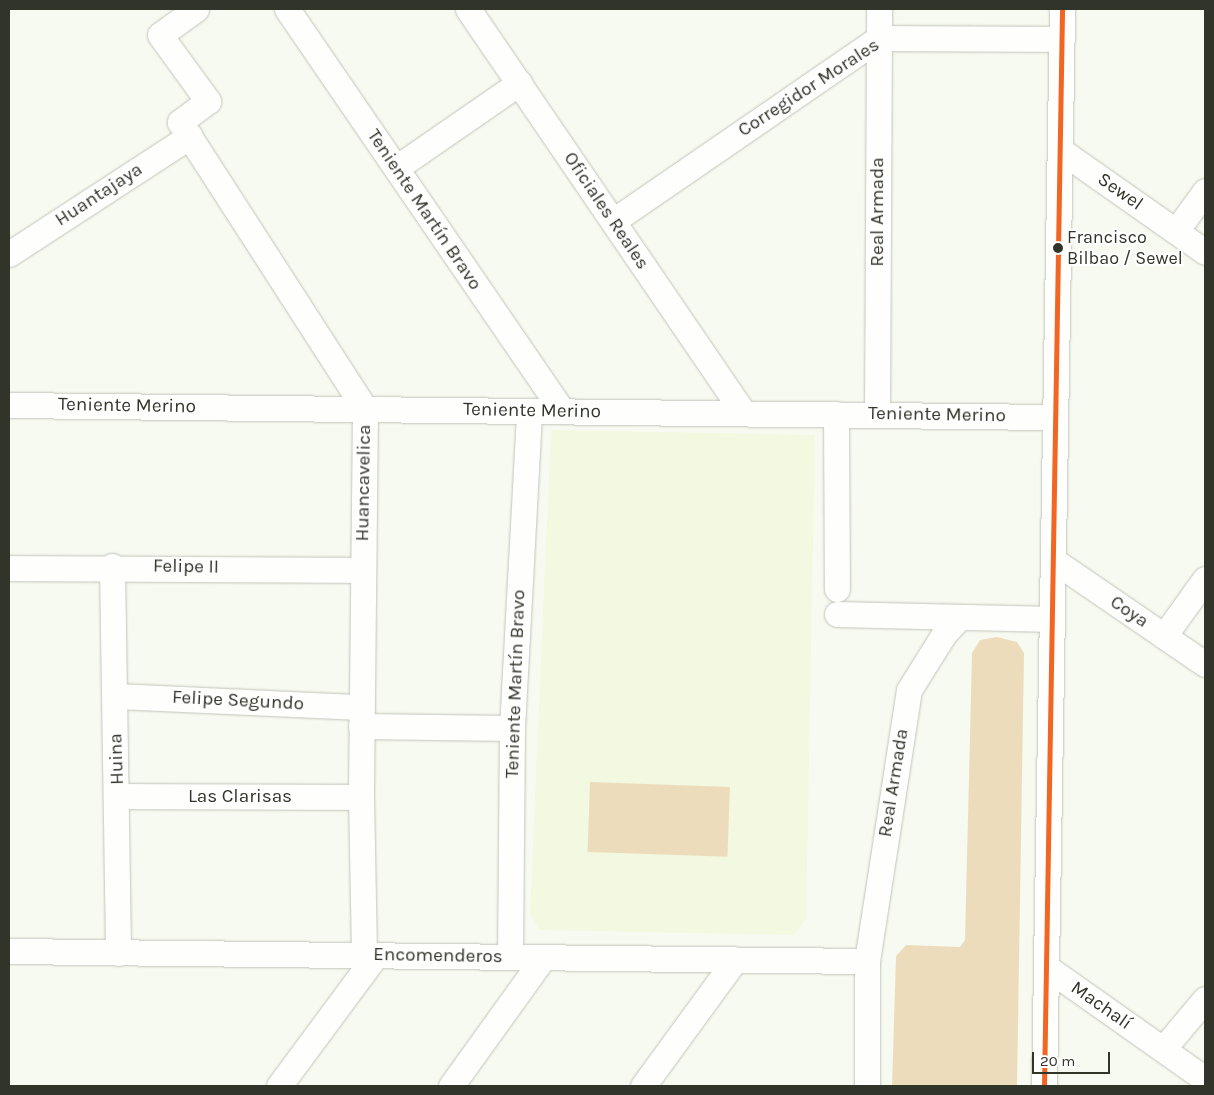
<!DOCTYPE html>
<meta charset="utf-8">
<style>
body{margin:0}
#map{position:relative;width:1214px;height:1095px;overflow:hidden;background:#f7faf0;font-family:Karla,sans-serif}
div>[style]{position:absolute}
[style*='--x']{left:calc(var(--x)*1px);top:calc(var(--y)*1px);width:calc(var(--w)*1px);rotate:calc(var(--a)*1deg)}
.built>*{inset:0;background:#f2f9e0}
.green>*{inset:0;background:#eddcbb;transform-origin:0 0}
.roads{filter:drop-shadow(0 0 1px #c2c4bb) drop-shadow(0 0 1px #c2c4bb)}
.minor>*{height:25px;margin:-12.5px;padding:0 12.5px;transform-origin:12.5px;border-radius:12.5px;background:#fefefd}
.bus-1>*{height:5px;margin:-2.5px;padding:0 2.5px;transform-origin:2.5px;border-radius:2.5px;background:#f26522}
.dots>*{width:14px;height:14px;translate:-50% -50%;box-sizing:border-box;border:2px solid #fff;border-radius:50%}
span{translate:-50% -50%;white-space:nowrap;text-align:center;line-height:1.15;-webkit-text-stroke:4.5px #fff;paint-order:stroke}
.bus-label{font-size:18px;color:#313429}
.left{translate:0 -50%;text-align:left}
.street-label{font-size:19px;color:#313429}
.frame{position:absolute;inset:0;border:10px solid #313429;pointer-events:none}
.scale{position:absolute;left:1032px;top:1052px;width:78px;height:22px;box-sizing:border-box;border:2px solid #313429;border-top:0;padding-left:6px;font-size:15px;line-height:18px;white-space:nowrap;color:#313429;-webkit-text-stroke:4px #fff;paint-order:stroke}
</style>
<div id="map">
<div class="built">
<i style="clip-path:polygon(551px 430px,815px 435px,806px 919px,794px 935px,540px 930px,530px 914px)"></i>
</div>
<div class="green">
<i style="clip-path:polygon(997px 637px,1017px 642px,1024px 653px,1017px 1086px,892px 1086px,896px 956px,906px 945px,960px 947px,965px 940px,972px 653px,980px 640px)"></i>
<i style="left:590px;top:782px;width:140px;height:70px;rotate:2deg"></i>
</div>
<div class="roads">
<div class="minor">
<i style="--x:196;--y:9;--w:44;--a:144.2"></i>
<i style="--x:160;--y:35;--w:82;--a:54"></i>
<i style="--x:208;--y:101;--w:35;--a:143"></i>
<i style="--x:180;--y:122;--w:341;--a:57.2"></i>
<i style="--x:365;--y:409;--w:388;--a:90.6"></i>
<i style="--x:361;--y:797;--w:158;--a:88.9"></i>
<i style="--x:287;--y:9;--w:487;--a:55.6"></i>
<i style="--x:468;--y:9;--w:489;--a:55.7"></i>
<i style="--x:1060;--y:150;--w:177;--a:35.1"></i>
<i style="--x:396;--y:168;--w:150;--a:-34.6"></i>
<i style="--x:613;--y:221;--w:323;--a:-34.5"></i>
<i style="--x:879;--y:38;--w:183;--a:0.3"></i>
<i style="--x:1176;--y:231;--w:49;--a:-54.1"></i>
<i style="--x:9;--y:254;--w:216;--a:-33.1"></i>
<i style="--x:9;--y:405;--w:1046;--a:0.66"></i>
<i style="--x:836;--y:414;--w:175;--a:89.7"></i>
<i style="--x:877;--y:415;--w:406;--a:-89.7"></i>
<i style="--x:1053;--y:560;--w:184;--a:34.4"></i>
<i style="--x:112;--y:566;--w:387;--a:89.1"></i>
<i style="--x:9;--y:568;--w:354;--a:0.3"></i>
<i style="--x:837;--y:614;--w:215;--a:1.3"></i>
<i style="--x:1164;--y:636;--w:70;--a:-54.3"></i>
<i style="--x:116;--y:696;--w:245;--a:2.6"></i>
<i style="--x:361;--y:726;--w:151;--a:0.8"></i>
<i style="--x:118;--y:796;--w:243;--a:0.2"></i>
<i style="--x:9;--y:951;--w:858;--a:0.67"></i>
<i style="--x:510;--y:957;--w:229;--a:-89.5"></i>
<i style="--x:512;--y:728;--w:317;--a:-86.9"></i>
<i style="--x:1046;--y:967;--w:194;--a:35.2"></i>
<i style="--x:1163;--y:1049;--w:65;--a:-50"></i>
<i style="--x:279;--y:1086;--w:163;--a:-53.5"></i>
<i style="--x:451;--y:1086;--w:158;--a:-54.3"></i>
<i style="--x:643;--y:1086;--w:156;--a:-53.9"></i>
<i style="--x:867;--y:1086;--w:125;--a:-90"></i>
<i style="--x:867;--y:961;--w:274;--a:-81.2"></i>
<i style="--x:909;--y:690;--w:66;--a:-58"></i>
<i style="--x:944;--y:634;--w:22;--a:-47"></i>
<i style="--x:1044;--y:1086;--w:1077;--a:-89.04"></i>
</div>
</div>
<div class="bus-1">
<i style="--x:1044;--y:1086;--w:1077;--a:-89.04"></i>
</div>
<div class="dots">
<i style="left:1058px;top:248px;background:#313429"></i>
</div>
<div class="bus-label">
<span class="left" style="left:1067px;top:248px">Francisco<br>Bilbao / Sewel</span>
</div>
<div class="street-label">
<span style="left:809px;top:88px;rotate:-33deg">Corregidor Morales</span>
<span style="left:1120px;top:192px;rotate:35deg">Sewel</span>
<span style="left:99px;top:195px;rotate:-33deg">Huantajaya</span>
<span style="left:424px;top:210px;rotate:56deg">Teniente Martín Bravo</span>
<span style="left:606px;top:211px;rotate:56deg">Oficiales Reales</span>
<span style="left:878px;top:212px;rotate:-90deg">Real Armada</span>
<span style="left:127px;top:406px;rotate:1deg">Teniente Merino</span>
<span style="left:532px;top:411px;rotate:1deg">Teniente Merino</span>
<span style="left:937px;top:415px;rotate:1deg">Teniente Merino</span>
<span style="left:364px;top:483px;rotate:-89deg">Huancavelica</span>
<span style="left:186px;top:567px;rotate:1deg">Felipe II</span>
<span style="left:1129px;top:612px;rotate:34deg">Coya</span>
<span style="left:516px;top:684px;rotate:-88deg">Teniente Martín Bravo</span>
<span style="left:238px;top:701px;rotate:3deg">Felipe Segundo</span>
<span style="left:117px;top:759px;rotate:-92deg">Huina</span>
<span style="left:894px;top:783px;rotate:-81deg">Real Armada</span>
<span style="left:240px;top:797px">Las Clarisas</span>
<span style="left:438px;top:956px;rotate:1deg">Encomenderos</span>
<span style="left:1101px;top:1006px;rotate:35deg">Machalí</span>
</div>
<div class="frame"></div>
<div class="scale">20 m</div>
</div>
